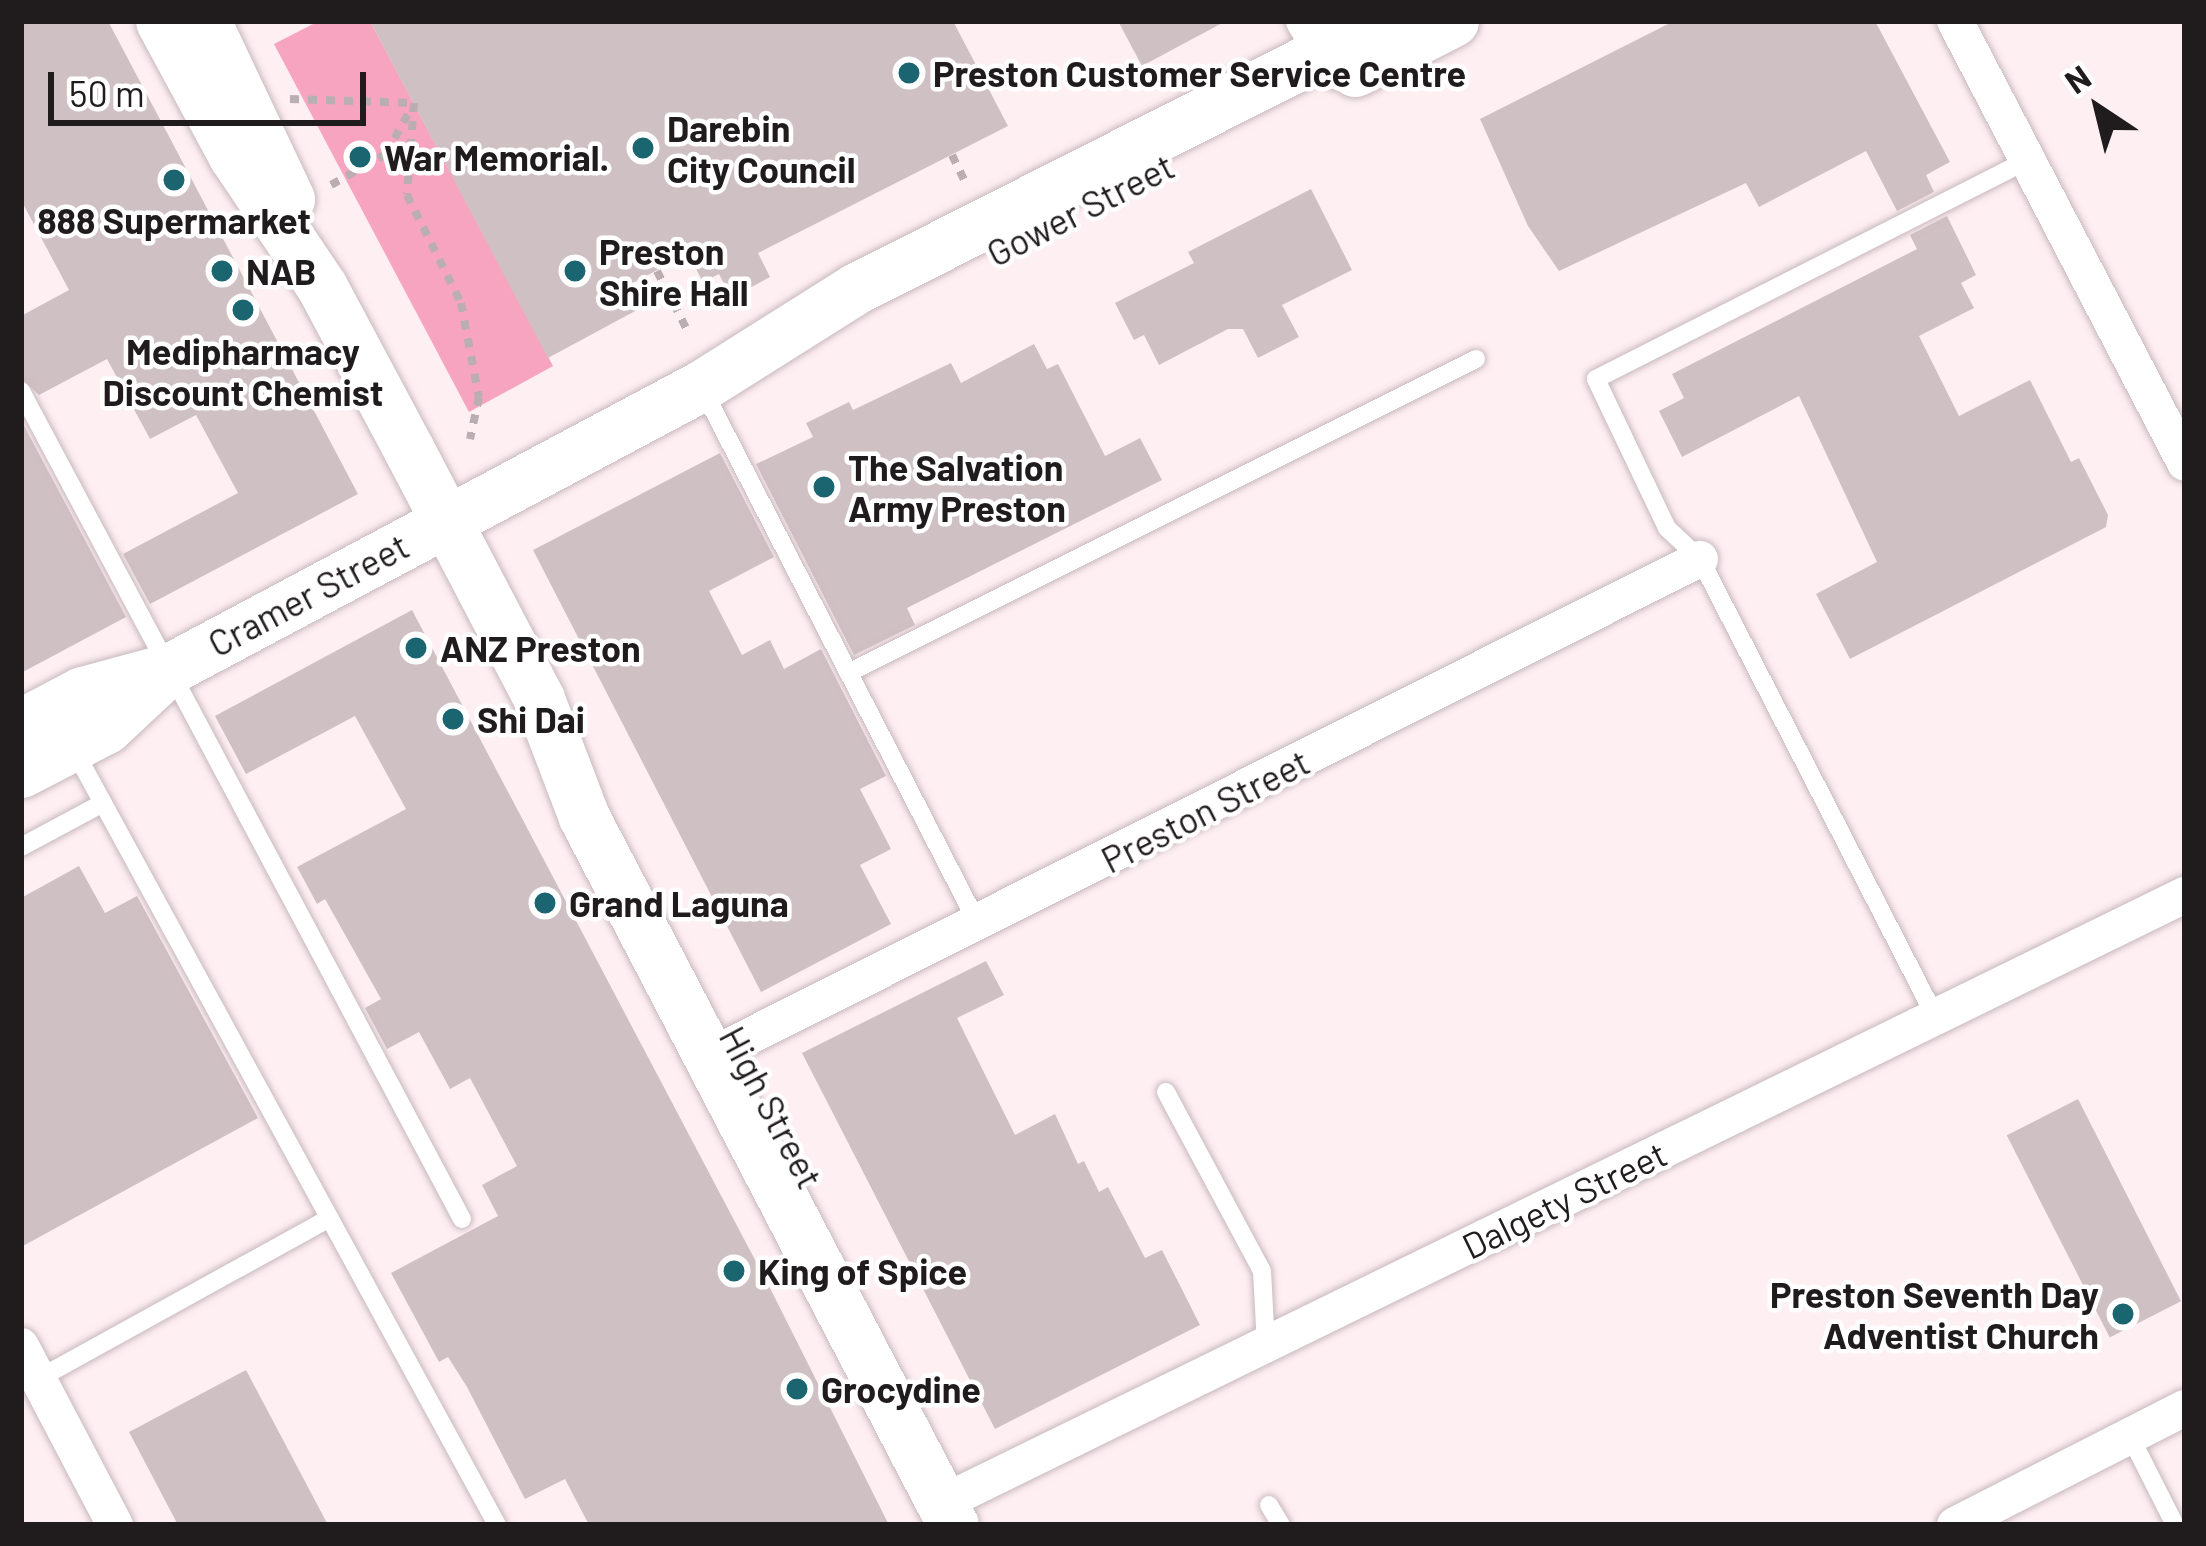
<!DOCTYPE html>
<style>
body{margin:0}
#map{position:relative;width:2206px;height:1546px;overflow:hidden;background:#feeff3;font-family:Barlow,sans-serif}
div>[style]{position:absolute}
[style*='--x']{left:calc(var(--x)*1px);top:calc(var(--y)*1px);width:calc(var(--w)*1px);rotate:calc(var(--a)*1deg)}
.green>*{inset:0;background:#f6a4bf}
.building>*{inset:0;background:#cfc0c4;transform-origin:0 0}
.path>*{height:8px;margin-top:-4px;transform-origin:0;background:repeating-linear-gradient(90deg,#baaeb2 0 9px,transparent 0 18px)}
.roads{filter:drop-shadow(0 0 3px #c8b9be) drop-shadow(0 0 3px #c8b9be)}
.lane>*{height:18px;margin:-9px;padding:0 9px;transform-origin:9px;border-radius:9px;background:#fff}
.street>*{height:36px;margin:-18px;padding:0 18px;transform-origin:18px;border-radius:18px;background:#fff}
.secondary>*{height:51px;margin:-25.5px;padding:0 25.5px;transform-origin:25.5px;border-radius:25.5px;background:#fff}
.dots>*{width:33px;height:33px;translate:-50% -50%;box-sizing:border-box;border:6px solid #fff;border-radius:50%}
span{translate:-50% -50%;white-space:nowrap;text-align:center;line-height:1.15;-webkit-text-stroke:9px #fff;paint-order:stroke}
.poi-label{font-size:36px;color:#201b1d;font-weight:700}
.left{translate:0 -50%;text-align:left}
.right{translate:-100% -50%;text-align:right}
.street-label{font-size:36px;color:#201b1d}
.frame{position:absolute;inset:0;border:24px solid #201b1d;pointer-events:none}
.north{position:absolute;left:2038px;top:48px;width:120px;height:120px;-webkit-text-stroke:9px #fff;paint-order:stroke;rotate:325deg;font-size:33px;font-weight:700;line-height:48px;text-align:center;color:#201b1d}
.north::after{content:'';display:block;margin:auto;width:42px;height:54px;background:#201b1d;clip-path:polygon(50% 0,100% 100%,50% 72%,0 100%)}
.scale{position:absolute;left:48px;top:72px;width:318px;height:54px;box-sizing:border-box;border:6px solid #201b1d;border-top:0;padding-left:15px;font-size:36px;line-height:42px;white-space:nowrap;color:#201b1d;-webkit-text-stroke:9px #fff;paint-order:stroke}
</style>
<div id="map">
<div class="green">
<i style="clip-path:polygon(319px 21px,370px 21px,553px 366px,469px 412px,274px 44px)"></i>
</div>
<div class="building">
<i style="clip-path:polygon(21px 21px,108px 21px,358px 494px,150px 604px,123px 554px,238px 493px,196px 415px,150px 439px,107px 359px,39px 395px,21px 378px,21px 316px,69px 290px,21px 200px)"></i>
<i style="clip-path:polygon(370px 21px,953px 21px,1008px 126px,758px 253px,770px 277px,731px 298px,719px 274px,703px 282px,688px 254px,625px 287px,637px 310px,548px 358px)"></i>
<i style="clip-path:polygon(1118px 21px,1226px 21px,1142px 66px)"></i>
<i style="clip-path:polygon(1674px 21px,1875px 21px,1950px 162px,1926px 175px,1934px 192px,1897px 211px,1866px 151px,1759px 207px,1746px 183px,1559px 271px,1528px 226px,1480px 119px)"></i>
<i style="clip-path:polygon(1311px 189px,1352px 270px,1282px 305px,1299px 337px,1258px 358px,1243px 329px,1228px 329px,1159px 365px,1144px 335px,1134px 340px,1115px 303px,1194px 263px,1188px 252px)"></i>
<i style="clip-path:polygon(1947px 216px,1976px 275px,1961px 283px,1974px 308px,1919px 336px,1959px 416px,2030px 380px,2071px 462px,2079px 458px,2108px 515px,2106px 527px,1850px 659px,1816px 594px,1877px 562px,1799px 396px,1682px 457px,1659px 411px,1684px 398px,1672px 374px,1917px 249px,1910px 235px)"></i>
<i style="clip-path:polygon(1034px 344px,1047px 369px,1058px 364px,1105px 456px,1140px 438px,1162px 480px,907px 608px,915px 625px,854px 655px,756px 464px,813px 437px,806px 423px,849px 402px,853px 410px,951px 363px,961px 383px)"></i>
<i style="clip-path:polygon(21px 420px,126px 617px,21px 673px)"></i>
<i style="clip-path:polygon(720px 453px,774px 557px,709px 591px,742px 655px,770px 640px,784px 669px,821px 649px,886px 776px,860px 789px,891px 849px,860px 865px,891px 924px,761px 992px,533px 550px)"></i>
<i style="clip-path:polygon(412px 610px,772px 1292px,889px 1525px,589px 1525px,565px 1479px,525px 1499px,467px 1387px,448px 1357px,439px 1362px,391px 1273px,498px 1216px,482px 1185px,517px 1166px,470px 1078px,450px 1089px,419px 1032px,387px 1049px,365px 1008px,381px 999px,325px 899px,317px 904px,297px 867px,406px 809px,355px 716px,246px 774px,215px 716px)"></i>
<i style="clip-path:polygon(79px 866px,105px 913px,137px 896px,258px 1118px,21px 1247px,21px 898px)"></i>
<i style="clip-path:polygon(986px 961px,1004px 995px,957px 1018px,1015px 1135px,1055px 1114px,1078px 1164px,1084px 1161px,1099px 1192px,1108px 1187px,1145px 1258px,1162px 1250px,1200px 1325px,995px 1429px,802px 1053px)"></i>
<i style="left:2078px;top:1099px;width:227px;height:80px;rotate:63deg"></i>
<i style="clip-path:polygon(246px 1370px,328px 1525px,178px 1525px,129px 1432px)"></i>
</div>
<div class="path">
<i style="--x:290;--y:99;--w:124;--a:1.8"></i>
<i style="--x:414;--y:103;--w:92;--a:94.4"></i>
<i style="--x:407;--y:195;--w:121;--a:63.4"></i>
<i style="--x:461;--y:303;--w:96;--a:79.2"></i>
<i style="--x:479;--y:397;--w:43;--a:102.1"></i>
<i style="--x:952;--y:155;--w:30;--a:64"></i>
<i style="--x:331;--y:185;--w:63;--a:-29.4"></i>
<i style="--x:386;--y:154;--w:50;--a:-61.4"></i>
<i style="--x:657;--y:271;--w:66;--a:63"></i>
</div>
<div class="roads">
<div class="lane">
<i style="--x:703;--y:390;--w:601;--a:62.75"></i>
<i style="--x:21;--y:391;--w:938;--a:61.96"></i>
<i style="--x:850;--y:672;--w:700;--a:-26.57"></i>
<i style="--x:74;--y:750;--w:883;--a:61.37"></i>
<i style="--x:21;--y:847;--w:93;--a:-28.2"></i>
<i style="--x:1936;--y:1018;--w:516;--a:-117.21"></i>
<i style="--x:1700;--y:559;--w:45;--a:-136.8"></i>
<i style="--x:1667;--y:528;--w:165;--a:-115.5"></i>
<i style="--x:1596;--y:379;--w:482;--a:-26.9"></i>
<i style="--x:1166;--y:1092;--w:203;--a:61.8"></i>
<i style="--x:1262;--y:1271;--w:73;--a:86.9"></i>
<i style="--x:38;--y:1379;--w:333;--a:-28.9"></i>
<i style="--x:2130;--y:1436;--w:100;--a:63.2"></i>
<i style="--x:1269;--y:1505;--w:23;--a:59"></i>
</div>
<div class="street">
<i style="--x:1304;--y:21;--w:58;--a:59"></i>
<i style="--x:1955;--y:21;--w:498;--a:62.5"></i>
<i style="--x:708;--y:1057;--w:1110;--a:-26.66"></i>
<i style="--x:21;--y:1346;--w:202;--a:62.3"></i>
<i style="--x:942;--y:1503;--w:1384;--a:-26.07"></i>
<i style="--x:1955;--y:1525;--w:258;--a:-27"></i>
</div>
<div class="secondary">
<i style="--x:161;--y:21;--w:153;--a:61.6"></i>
<i style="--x:234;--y:156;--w:158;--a:56.1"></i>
<i style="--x:322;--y:287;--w:185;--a:61.9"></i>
<i style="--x:409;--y:450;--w:281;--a:62.4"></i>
<i style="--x:539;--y:699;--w:126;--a:69.1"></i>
<i style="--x:584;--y:817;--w:798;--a:62.47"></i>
<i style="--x:205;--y:21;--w:197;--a:64.7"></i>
<i style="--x:1355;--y:71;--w:110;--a:-27"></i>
<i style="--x:21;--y:724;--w:69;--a:-27.7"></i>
<i style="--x:82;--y:692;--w:92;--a:-15.1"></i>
<i style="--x:171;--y:668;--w:600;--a:-28.02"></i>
<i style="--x:701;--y:386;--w:182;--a:-32.2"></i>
<i style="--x:855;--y:289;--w:594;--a:-26.82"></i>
<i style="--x:21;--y:772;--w:96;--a:-27.4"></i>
<i style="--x:106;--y:728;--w:82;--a:-43"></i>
</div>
</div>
<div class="dots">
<i style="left:909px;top:73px;background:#1b6571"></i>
<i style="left:643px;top:148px;background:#1b6571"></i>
<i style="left:360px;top:157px;background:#1b6571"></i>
<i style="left:174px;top:180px;background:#1b6571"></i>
<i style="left:222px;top:271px;background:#1b6571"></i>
<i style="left:575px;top:271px;background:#1b6571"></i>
<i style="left:243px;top:310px;background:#1b6571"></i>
<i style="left:824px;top:487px;background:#1b6571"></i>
<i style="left:416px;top:648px;background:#1b6571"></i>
<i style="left:453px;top:719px;background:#1b6571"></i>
<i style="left:545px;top:903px;background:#1b6571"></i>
<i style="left:734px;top:1271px;background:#1b6571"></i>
<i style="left:2123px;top:1314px;background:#1b6571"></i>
<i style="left:797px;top:1389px;background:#1b6571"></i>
</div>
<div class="poi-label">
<span class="left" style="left:933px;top:73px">Preston Customer Service Centre</span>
<span class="left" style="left:667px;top:148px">Darebin<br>City Council</span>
<span class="left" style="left:384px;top:157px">War Memorial.</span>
<span style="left:174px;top:220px">888 Supermarket</span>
<span class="left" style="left:599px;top:271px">Preston<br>Shire Hall</span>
<span class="left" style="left:246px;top:271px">NAB</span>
<span style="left:243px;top:371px">Medipharmacy<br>Discount Chemist</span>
<span class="left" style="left:848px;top:487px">The Salvation<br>Army Preston</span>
<span class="left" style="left:440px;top:648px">ANZ Preston</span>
<span class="left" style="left:477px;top:719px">Shi Dai</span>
<span class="left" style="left:569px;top:903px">Grand Laguna</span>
<span class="left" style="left:758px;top:1271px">King of Spice</span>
<span class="right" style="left:2099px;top:1314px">Preston Seventh Day<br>Adventist Church</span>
<span class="left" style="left:821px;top:1389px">Grocydine</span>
</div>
<div class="street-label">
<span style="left:1080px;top:209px;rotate:-27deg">Gower Street</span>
<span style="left:308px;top:594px;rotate:-28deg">Cramer Street</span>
<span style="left:1205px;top:810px;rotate:-27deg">Preston Street</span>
<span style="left:772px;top:1107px;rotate:62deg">High Street</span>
<span style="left:1564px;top:1199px;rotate:-26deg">Dalgety Street</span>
</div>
<div class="frame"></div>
<div class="north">N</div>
<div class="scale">50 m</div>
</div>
